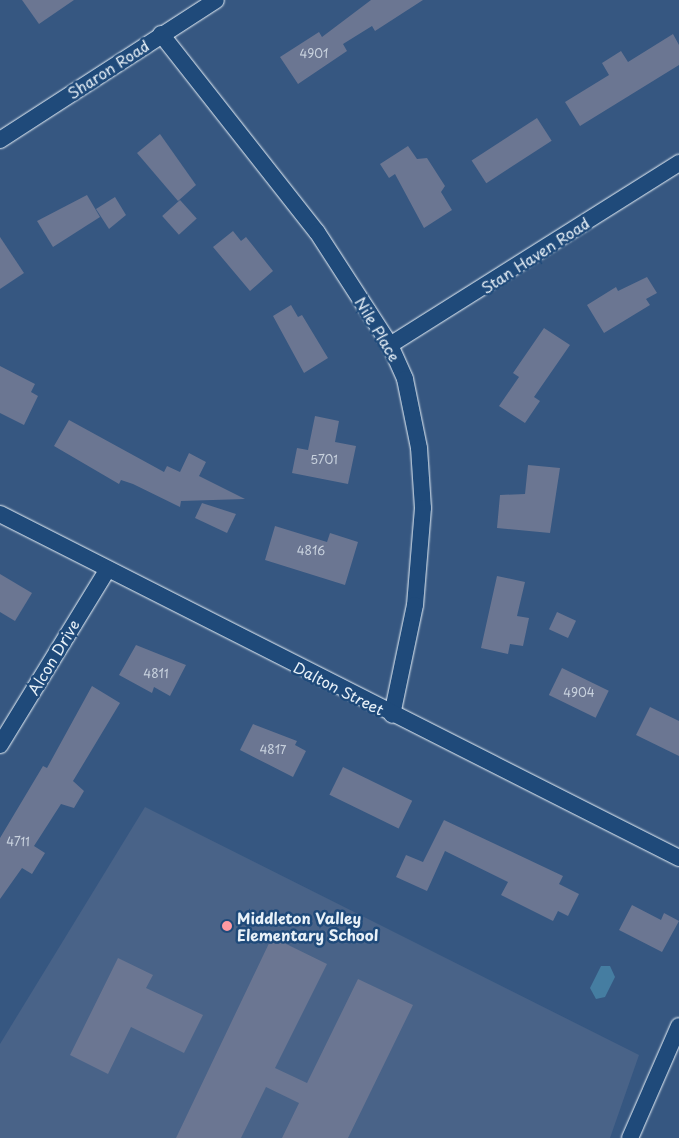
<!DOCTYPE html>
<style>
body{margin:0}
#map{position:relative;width:679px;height:1138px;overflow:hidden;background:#365781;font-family:"Playpen Sans",sans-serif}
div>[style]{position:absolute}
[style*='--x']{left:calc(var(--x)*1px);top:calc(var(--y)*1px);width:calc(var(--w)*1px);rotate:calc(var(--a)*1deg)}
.built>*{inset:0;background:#496388}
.water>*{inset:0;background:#457da1}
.building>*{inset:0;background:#6b7692;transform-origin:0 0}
.roads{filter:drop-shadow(0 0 1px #e8f1f8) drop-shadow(0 0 1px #e8f1f8)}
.street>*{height:16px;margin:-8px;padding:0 8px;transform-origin:8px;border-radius:8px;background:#1f4a7a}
.dots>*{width:14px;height:14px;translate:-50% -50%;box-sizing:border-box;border:2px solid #1f4a7a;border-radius:50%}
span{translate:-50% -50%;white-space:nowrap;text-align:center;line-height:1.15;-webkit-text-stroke:5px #1f4a7a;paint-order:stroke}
.number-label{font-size:12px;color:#c9d2de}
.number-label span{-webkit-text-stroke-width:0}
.street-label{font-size:15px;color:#e8f1f8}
.poi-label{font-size:15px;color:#e8f1f8;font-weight:700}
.left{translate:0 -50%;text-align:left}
</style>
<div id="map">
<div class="built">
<i style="clip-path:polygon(145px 807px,639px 1055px,610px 1138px,0 1138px,0 1044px)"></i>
</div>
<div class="water">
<i style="clip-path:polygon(601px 966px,610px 966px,615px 977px,605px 997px,596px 999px,590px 988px)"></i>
</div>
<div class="building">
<i style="clip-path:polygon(22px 0,74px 0,39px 24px)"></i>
<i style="clip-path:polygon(371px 0,423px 0,375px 31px,372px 26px,343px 44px,347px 51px,298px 84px,280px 57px,319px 32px,322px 37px)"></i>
<i style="clip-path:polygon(673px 34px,679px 45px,679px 65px,580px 126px,565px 102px,609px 75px,602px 63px,621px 51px,628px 62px)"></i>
<i style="left:537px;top:118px;width:27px;height:78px;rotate:57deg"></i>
<i style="clip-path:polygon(160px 134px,196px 185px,178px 201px,137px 153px)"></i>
<i style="clip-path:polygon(408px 146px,417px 159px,427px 158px,445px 186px,441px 192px,452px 210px,424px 228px,395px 174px,389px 178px,380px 164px)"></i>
<i style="clip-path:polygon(87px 195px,100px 217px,53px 247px,37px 221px)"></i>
<i style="clip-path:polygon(115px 197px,126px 215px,109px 229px,96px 209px)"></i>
<i style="left:180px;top:200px;width:25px;height:24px;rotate:48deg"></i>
<i style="clip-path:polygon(233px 231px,241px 241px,246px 237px,273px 271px,250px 291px,213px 247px)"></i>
<i style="clip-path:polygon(0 237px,24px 273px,0 289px)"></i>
<i style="clip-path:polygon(647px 277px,657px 293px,646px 299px,650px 305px,604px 333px,587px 305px,616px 287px,618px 291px)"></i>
<i style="clip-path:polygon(291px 305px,298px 317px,302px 315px,328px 358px,304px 373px,273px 316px)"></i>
<i style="clip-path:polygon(544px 328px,570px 345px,534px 397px,540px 401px,525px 423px,499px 406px,519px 377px,513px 373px)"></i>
<i style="clip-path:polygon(0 366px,35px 384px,31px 392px,38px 396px,24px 425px,0 413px)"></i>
<i style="clip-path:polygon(315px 416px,339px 421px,335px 442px,356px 446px,348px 484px,292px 473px,297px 448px,308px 450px)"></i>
<i style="clip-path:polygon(69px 420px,164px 472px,167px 466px,180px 472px,189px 453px,206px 462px,199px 476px,245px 499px,181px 501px,180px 507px,133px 484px,121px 480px,119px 484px,54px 446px)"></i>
<i style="clip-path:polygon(528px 465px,560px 468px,550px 533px,497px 528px,500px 495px,525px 494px)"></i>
<i style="clip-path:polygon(202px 503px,236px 514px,227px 533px,195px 518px)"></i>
<i style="clip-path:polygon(275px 526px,327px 542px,330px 533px,358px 542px,345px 585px,265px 560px)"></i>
<i style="clip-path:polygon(0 574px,32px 593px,15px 621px,0 612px)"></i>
<i style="clip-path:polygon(497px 576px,525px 582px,517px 616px,529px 618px,523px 646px,510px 644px,508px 654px,481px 648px)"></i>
<i style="left:557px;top:612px;width:21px;height:19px;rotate:25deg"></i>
<i style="clip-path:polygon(136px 645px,186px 665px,170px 696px,154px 687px,152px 693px,119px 675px)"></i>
<i style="left:562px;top:668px;width:52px;height:30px;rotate:26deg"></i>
<i style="clip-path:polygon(92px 686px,120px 703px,73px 781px,84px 791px,74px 808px,61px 804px,34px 846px,45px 853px,32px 874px,22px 868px,0 899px,0 838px,43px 766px,47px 768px)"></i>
<i style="clip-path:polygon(650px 707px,679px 721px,679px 756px,636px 735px)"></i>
<i style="clip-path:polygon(253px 724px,297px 741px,295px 745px,306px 751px,293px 777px,240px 750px)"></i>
<i style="left:343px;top:767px;width:77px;height:31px;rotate:26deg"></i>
<i style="clip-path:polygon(444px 820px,563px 876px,559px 884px,579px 894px,568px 916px,558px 911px,553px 921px,501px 895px,508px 882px,445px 851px,427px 891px,396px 877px,406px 855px,423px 862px)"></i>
<i style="clip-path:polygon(632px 905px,661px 920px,664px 913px,679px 921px,662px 952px,619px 930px)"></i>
<i style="clip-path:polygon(272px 937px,327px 964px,275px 1068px,307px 1083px,358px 979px,413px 1005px,348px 1138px,282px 1138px,299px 1103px,266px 1087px,241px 1138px,176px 1138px)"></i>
<i style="clip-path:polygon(118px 958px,153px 975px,146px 988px,203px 1015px,184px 1053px,131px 1027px,108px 1074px,70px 1055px)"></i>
</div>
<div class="roads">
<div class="street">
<i style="--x:161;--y:34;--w:252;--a:51.8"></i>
<i style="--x:317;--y:232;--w:135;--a:57.1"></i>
<i style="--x:390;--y:345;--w:37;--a:66"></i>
<i style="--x:405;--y:379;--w:70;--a:78.5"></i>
<i style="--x:419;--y:448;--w:60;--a:86.2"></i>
<i style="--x:423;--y:508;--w:97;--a:94.7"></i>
<i style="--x:415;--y:605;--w:112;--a:101.8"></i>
<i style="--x:0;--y:140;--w:257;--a:-32.9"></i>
<i style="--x:390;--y:345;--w:342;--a:-32.2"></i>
<i style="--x:0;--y:514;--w:761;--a:26.87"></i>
<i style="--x:0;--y:745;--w:206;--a:-58.5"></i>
<i style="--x:630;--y:1138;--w:122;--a:-66.4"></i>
</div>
</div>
<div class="dots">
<i style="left:227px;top:926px;background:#ff9aa2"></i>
</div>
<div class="number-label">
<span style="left:314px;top:54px">4901</span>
<span style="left:324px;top:460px">5701</span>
<span style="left:311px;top:551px">4816</span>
<span style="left:156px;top:674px">4811</span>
<span style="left:579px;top:693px">4904</span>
<span style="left:273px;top:750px">4817</span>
<span style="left:18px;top:842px">4711</span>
</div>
<div class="street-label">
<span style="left:108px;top:69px;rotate:-33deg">Sharon Road</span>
<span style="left:535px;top:255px;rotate:-33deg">Stan Haven Road</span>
<span style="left:378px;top:329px;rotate:59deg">Nile Place</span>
<span style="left:53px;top:657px;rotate:-59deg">Alcon Drive</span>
<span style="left:339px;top:688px;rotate:27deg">Dalton Street</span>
</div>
<div class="poi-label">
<span class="left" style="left:237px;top:926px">Middleton Valley<br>Elementary School</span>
</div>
</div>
